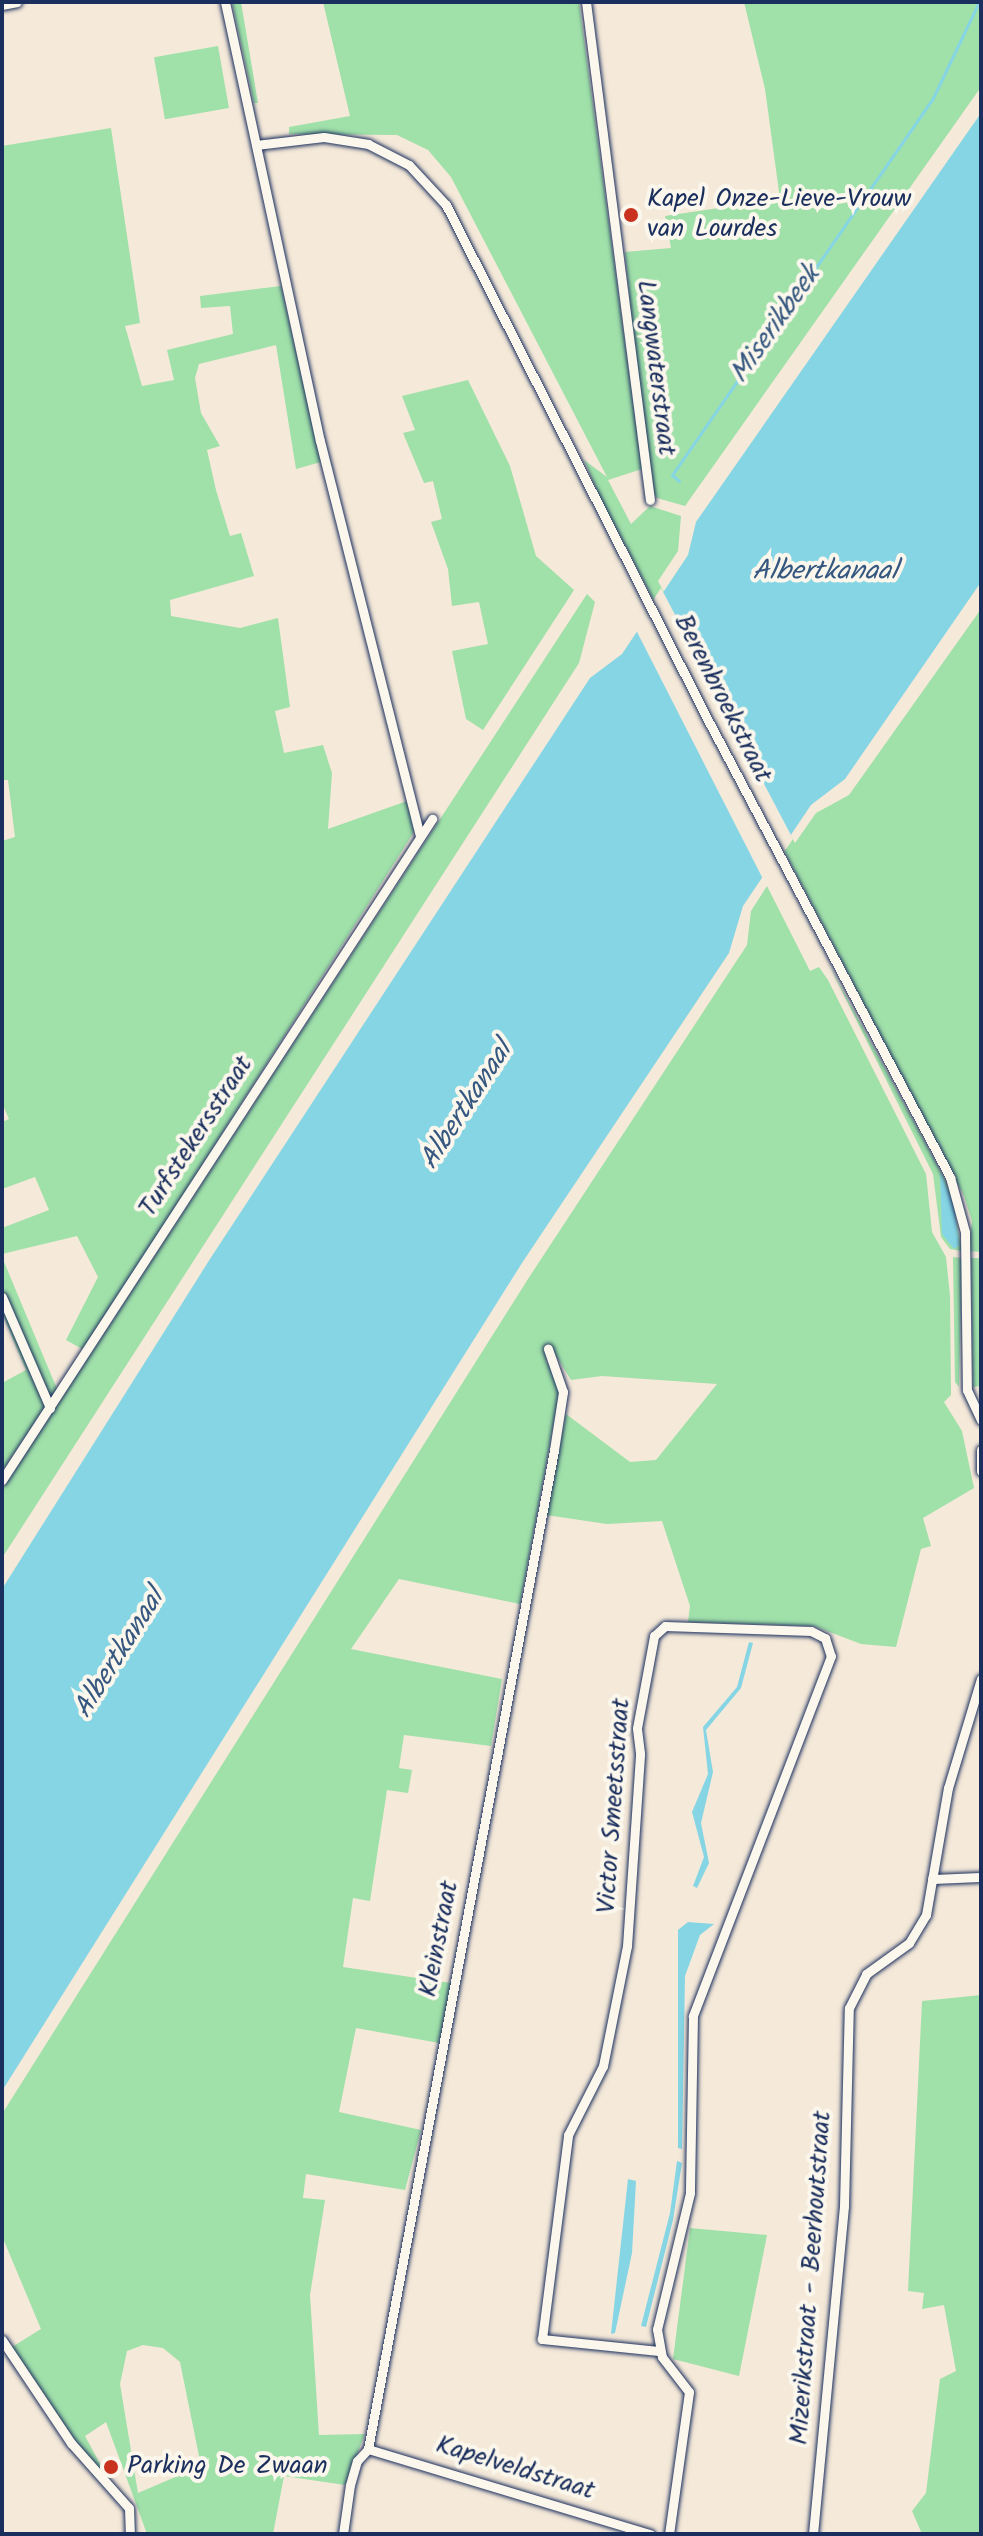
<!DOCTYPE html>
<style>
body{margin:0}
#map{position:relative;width:983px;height:2536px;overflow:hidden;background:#f5e9d9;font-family:Kalam,sans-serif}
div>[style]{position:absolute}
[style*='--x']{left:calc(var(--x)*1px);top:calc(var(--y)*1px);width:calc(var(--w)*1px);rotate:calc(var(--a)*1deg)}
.green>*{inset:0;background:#a0e0a9;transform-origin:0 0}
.water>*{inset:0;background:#86d5e4}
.pier>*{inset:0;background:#f5e9d9}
.stream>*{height:3px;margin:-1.5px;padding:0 1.5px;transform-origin:1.5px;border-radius:1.5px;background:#86d5e4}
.roads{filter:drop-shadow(0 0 2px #1b2f5e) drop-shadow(0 0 2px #1b2f5e)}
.street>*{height:9px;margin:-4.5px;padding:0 4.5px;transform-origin:4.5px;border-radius:4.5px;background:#fbf7ec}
.dots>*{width:22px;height:22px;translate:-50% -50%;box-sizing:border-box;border:4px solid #fbf7ec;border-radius:50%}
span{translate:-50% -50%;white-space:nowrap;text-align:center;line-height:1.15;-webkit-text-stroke:8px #fbf7ec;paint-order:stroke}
.poi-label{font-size:26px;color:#1b2f5e}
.left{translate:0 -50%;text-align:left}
.street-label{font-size:26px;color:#1b2f5e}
.water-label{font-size:28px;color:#365880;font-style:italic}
.frame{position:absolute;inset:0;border:4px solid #1b2f5e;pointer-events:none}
</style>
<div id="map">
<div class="green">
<i style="clip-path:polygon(232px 2px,241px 2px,258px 103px,254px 103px)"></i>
<i style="clip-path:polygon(323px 2px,579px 2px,642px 469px,608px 480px,631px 524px,650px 506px,681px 516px,678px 551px,658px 581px,795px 843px,816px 813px,849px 795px,981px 609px,981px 1252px,969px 1251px,972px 1221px,964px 1196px,601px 499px,584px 460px,607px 477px,451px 177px,428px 150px,397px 135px,289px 134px,289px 127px,350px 116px)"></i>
<i style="clip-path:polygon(744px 2px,981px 2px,981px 87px,685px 506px,657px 498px,649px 487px,625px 252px,671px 248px,665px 216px,780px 199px,765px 89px)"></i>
<i style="left:218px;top:46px;width:63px;height:65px;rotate:80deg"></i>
<i style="clip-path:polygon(111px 128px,140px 323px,125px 326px,142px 386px,174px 380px,167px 350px,233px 334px,230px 306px,201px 308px,200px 296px,281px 286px,321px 462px,296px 469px,276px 345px,199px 364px,195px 378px,201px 413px,220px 446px,207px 450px,216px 490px,230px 536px,241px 533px,254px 576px,170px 600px,171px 616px,240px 628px,278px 618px,290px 707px,275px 711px,284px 753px,323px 745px,332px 773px,328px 829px,407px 801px,414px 832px,84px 1350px,66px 1340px,98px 1277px,77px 1236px,2px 1254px,2px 1228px,49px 1210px,35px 1177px,2px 1189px,2px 1122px,9px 1119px,2px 1103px,2px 841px,15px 837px,8px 780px,2px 780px,2px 146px)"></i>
<i style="clip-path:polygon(468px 380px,510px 466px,536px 556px,574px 590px,483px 730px,466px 719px,452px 651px,488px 644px,479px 602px,452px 606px,448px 569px,431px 522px,442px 519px,433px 481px,424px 483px,403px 433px,415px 430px,402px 396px)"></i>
<i style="clip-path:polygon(587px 594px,595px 602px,579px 663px,2px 1558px,2px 1490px)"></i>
<i style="clip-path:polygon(evenodd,767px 886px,810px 971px,819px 967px,828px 980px,926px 1174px,932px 1232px,946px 1257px,950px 1296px,951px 1395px,944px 1402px,962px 1431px,974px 1488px,923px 1518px,931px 1546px,921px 1549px,896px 1647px,861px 1644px,814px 1626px,688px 1622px,690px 1606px,662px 1521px,607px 1524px,546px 1515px,566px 1414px,630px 1462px,656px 1460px,717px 1384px,602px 1376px,571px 1380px,553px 1351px,546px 1361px,559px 1381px,559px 1395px,520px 1604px,399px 1579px,351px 1649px,502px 1679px,491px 1746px,404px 1735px,399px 1768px,412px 1770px,408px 1793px,387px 1790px,370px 1901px,353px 1898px,343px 1967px,451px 1983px,439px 2043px,356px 2028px,339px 2112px,421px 2130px,405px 2190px,306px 2174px,303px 2198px,325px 2200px,310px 2295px,319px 2435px,365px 2434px,345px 2485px,284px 2476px,273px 2534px,147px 2534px,106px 2422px,85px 2436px,110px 2482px,63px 2425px,12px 2347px,41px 2329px,2px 2236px,2px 2114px,528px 1279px,747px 945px,751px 911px,767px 886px,143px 2345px,163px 2348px,180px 2362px,201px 2466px,138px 2493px,120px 2384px,127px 2351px,143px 2345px)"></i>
<i style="clip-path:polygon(828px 963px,950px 1189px,962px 1251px,950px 1249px,941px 1237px,933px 1174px)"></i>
<i style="clip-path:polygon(2px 1257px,57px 1389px,2px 1471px,2px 1383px,26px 1370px,2px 1313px)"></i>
<i style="clip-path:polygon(953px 1257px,962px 1258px,959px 1387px,955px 1382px)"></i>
<i style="clip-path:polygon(971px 1258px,981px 1258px,981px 1386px,973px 1387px)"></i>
<i style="clip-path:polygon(981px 1995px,981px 2534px,922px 2534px,912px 2511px,926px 2493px,940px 2379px,956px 2371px,944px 2305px,922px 2309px,924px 2293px,908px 2291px,922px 2001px)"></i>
<i style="clip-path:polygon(690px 2228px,767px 2235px,739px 2376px,673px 2359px)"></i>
</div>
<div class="water">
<i style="clip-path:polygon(981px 113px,981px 582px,845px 779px,811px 805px,743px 906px,729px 953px,522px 1263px,2px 2091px,2px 1589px,210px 1259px,590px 678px,622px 654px,688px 555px,696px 522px)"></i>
<i style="clip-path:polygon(940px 1172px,954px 1206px,959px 1245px,954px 1249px,942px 1234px)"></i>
<i style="clip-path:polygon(749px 1642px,753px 1643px,741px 1688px,706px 1730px,713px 1772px,701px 1823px,709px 1863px,697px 1888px,693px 1886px,704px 1857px,692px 1812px,708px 1774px,703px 1727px,737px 1687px)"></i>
<i style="clip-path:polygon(688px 1922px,714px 1924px,700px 1935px,685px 1976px,682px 2149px,678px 2148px,678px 1930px)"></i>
<i style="clip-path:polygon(677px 2161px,682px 2163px,673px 2220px,646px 2327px,641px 2326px,670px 2213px)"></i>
<i style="clip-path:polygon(628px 2179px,636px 2181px,632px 2253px,615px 2333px,611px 2334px)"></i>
</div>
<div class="pier">
<i style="clip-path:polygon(661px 588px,793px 839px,764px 881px,635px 628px)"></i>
</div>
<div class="stream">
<i style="--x:679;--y:481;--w:9;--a:-139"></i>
<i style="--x:672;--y:475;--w:456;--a:-55.3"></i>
<i style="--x:932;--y:100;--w:109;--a:-64.4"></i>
</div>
<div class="roads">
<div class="street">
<i style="--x:225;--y:2;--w:449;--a:77.8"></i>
<i style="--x:320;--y:441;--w:407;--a:75.8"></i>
<i style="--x:586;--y:2;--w:502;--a:82.68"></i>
<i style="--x:2;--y:5;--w:15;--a:-11"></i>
<i style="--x:256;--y:145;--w:68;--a:-6.7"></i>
<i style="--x:324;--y:137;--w:45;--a:9"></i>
<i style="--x:368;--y:144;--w:46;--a:27.1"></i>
<i style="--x:409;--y:165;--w:54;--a:47.2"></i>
<i style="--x:446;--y:205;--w:582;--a:63.04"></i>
<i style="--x:710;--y:724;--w:513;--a:62.09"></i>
<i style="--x:950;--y:1177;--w:57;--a:74.7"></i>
<i style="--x:965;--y:1232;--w:158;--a:89.3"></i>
<i style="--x:967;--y:1390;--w:33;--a:65"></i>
<i style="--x:2;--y:1297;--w:121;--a:66.6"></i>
<i style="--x:981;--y:1450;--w:21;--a:90"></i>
<i style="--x:2;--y:1480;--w:789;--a:-56.95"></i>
<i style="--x:932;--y:1879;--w:49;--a:-2.3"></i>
<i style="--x:2;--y:2340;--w:124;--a:56.2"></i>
<i style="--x:71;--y:2443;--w:87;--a:48.3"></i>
<i style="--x:129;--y:2508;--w:26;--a:88"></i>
<i style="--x:659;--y:2351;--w:118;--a:-174.1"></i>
<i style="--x:542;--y:2339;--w:206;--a:-82.7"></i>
<i style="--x:568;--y:2135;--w:77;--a:-63.1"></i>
<i style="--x:603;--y:2066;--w:122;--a:-78.7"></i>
<i style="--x:627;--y:1946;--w:193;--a:-86.1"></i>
<i style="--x:640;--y:1753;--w:25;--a:-97"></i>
<i style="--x:637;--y:1728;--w:94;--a:-79.5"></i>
<i style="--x:654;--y:1636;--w:15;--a:-42"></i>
<i style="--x:665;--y:1626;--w:146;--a:2"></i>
<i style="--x:811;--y:1631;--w:16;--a:27"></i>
<i style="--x:825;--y:1638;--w:19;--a:72"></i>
<i style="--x:831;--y:1656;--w:386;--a:111"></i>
<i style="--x:693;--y:2016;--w:177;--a:91"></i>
<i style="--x:690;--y:2193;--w:140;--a:103.6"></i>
<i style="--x:657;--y:2329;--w:28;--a:80"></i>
<i style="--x:662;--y:2357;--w:44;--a:52.4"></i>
<i style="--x:689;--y:2392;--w:143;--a:98"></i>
<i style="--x:368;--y:2449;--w:295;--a:16.8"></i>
<i style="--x:343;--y:2534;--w:49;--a:-81.9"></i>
<i style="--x:350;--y:2485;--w:25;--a:-74"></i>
<i style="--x:357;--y:2461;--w:16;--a:-47"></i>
<i style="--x:368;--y:2449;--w:1016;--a:-79.45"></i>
<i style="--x:554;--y:1450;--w:59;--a:-81.2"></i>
<i style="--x:563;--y:1392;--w:46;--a:-109.2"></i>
<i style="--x:813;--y:2534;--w:329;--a:-84.6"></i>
<i style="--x:844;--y:2206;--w:198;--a:-88.6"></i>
<i style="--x:849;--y:2008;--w:38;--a:-63"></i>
<i style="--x:866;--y:1974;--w:53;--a:-35.8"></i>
<i style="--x:909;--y:1943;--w:33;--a:-59"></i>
<i style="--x:926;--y:1915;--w:129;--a:-80.2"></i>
<i style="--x:948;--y:1788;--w:114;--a:-73.2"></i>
</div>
</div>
<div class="dots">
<i style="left:631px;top:215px;background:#c8321e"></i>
<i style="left:111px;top:2467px;background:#c8321e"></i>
</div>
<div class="poi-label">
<span class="left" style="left:647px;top:215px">Kapel Onze-Lieve-Vrouw<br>van Lourdes</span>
<span class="left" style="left:127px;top:2467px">Parking De Zwaan</span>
</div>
<div class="street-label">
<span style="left:655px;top:368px;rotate:83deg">Langwaterstraat</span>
<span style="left:722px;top:699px;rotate:63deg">Berenbroekstraat</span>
<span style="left:197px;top:1137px;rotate:-57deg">Turfstekersstraat</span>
<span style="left:615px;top:1806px;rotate:-86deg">Victor Smeetsstraat</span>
<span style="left:440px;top:1939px;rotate:-79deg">Kleinstraat</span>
<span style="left:812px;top:2278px;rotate:-86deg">Mizerikstraat - Beerhoutstraat</span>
<span style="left:515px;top:2469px;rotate:17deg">Kapelveldstraat</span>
</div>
<div class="water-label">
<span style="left:776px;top:325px;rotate:-55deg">Miserikbeek</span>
<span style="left:825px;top:572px">Albertkanaal</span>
<span style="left:467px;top:1106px;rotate:-57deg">Albertkanaal</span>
<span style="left:120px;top:1654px;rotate:-58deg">Albertkanaal</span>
</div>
<div class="frame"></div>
</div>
